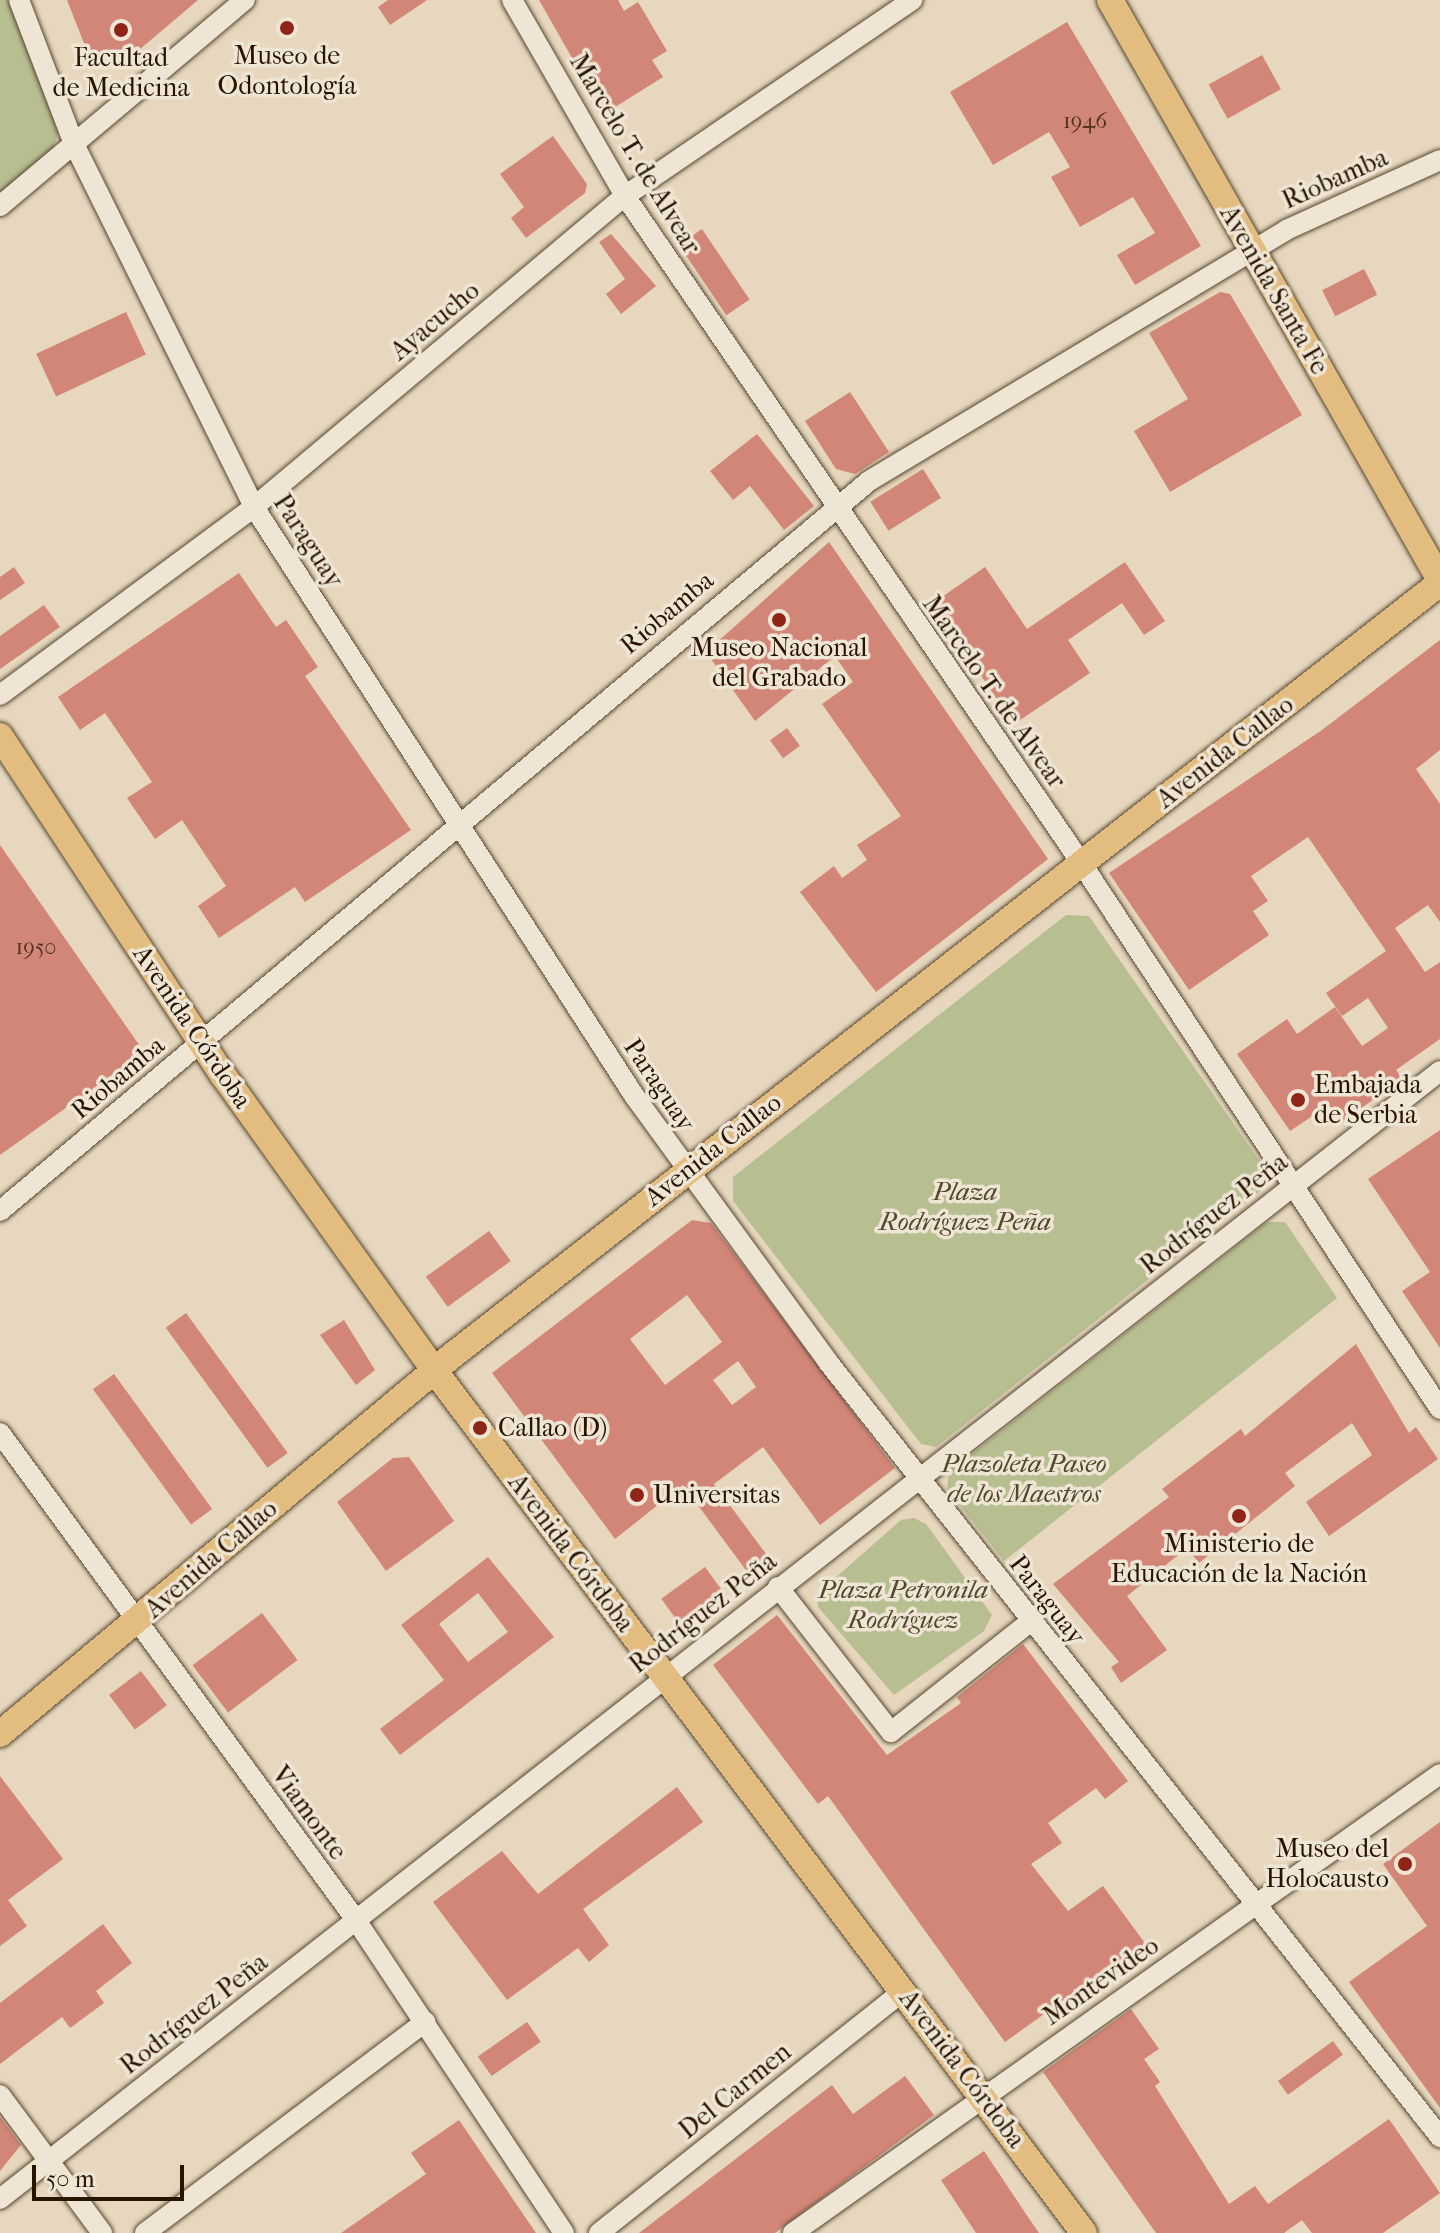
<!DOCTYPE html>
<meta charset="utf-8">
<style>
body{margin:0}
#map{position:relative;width:1440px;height:2233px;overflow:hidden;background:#e6d7be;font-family:"IM FELL French Canon",serif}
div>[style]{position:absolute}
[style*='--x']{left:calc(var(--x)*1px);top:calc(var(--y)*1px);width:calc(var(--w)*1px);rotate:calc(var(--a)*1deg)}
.green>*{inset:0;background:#b7be90}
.building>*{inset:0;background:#d28677;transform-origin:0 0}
.roads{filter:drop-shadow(0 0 2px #574630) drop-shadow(0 0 2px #574630)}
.minor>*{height:20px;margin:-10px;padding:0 10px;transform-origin:10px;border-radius:10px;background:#efe5d5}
.major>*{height:26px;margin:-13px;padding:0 13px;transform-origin:13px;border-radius:13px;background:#e3bc7f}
.dots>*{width:22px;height:22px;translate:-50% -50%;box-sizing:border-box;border:4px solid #efe5d5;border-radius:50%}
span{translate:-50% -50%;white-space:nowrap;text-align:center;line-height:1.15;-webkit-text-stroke:7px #efe5d5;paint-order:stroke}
.number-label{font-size:22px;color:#52311e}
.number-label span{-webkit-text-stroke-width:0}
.poi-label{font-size:26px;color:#271500}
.left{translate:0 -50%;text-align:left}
.right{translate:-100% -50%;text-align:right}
.street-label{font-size:26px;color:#271500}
.park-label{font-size:26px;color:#52482b;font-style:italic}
.scale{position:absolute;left:32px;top:2165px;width:152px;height:36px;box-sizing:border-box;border:4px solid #271500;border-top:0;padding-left:10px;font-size:24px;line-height:28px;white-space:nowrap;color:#271500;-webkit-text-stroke:6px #efe5d5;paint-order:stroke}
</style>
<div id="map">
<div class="green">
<i style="clip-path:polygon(0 0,8px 0,59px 132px,52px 150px,0 194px)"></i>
<i style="clip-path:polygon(1066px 915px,1089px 916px,1268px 1173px,1263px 1189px,936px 1447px,921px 1444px,733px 1201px,733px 1177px)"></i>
<i style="clip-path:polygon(1267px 1222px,1285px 1222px,1337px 1298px,1004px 1561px,947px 1489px,949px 1472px)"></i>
<i style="clip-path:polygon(914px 1518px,926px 1524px,992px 1615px,984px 1631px,894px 1695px,818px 1607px,817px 1594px,901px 1520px)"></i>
</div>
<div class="building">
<i style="clip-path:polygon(67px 0,198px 0,126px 61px,87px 51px)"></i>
<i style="clip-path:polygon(388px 0,427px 0,390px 25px,378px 7px)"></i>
<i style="clip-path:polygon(539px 0,618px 0,624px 11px,638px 2px,667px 51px,652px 60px,663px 77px,604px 114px)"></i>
<i style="clip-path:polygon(1067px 22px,1201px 246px,1135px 285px,1117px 255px,1155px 233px,1133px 197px,1080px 227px,1051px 177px,1070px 167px,1049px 132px,993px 165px,950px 92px)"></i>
<i style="left:1262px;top:55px;width:39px;height:61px;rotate:61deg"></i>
<i style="clip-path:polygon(553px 136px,587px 184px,585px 193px,526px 238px,511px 218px,524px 207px,500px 174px)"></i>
<i style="left:702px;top:229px;width:85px;height:28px;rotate:56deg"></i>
<i style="clip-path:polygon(611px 234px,656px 286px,621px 314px,606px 294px,625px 279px,599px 242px)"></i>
<i style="left:1364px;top:269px;width:29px;height:47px;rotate:63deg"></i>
<i style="clip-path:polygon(1220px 292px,1230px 294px,1302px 415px,1170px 492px,1134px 431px,1188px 399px,1149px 333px)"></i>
<i style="left:126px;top:312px;width:47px;height:99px;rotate:65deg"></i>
<i style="clip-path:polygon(850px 392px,889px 452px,855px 474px,836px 469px,805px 421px)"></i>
<i style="clip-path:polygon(757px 434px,814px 506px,784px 530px,750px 486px,733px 500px,710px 471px)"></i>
<i style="left:923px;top:469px;width:34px;height:62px;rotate:58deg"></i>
<i style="clip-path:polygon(829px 542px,1048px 859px,876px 992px,800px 892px,834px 866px,842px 878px,867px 860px,857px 845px,901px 816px,822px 704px,853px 682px,835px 656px,755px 721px,706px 652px)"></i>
<i style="clip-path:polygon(1125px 562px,1165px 621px,1144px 635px,1122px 603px,1068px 640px,1090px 673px,1014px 724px,932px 604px,985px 567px,1027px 629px)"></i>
<i style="clip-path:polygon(14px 567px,25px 583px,0 600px,0 577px)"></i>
<i style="clip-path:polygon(239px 573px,276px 627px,286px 620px,318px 667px,305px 676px,411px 830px,305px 902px,295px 887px,219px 938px,198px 906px,226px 886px,182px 820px,155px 839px,127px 798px,152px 782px,105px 713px,80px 730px,58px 697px)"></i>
<i style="clip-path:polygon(44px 605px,60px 627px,0 669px,0 636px)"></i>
<i style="clip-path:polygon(1440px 640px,1440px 750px,1416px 769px,1440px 804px,1440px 922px,1428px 905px,1395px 928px,1425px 972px,1440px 962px,1440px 1039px,1396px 1070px,1403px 1079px,1341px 1122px,1329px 1105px,1290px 1131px,1237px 1054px,1287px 1019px,1297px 1034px,1335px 1007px,1362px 1046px,1388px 1028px,1368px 998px,1342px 1016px,1326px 993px,1386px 951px,1308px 837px,1251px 876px,1268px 901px,1253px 911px,1269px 935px,1189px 990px,1109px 873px,1322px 730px)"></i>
<i style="left:787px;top:728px;width:22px;height:21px;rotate:54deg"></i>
<i style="clip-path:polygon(0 845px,144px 1052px,0 1155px)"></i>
<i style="clip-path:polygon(1440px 1130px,1440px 1348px,1402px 1291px,1430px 1272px,1368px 1179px)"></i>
<i style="clip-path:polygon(evenodd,692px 1220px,711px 1223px,895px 1468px,820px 1525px,763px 1447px,714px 1484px,772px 1562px,751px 1577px,683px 1485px,615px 1539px,492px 1373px,692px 1220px,687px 1295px,722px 1342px,665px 1385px,630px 1339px,687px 1295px,692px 1220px,738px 1361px,756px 1387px,732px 1405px,713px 1380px,738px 1361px)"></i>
<i style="left:489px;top:1231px;width:37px;height:78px;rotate:54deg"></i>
<i style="left:186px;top:1313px;width:173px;height:25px;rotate:54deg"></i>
<i style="clip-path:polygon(344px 1320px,375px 1370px,356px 1385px,320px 1335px)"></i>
<i style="clip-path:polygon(1356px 1344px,1409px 1433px,1416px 1427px,1438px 1459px,1329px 1536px,1306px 1502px,1372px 1455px,1352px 1423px,1285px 1473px,1295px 1486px,1199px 1563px,1187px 1548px,1127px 1596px,1167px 1650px,1121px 1683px,1111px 1667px,1119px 1662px,1053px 1584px,1169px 1497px,1162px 1489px,1241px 1429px,1245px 1436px)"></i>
<i style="left:114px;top:1374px;width:167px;height:26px;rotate:54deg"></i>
<i style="clip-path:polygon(409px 1457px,454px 1521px,386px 1571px,337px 1502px,393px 1458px)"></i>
<i style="clip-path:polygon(evenodd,488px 1557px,554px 1637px,400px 1755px,380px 1729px,444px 1680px,401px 1625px,488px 1557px,478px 1593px,508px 1632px,468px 1662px,439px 1624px,478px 1593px)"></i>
<i style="left:705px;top:1567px;width:39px;height:54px;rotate:54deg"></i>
<i style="left:262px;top:1613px;width:59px;height:87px;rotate:53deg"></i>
<i style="clip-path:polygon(777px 1615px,887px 1755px,961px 1703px,957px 1697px,1023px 1644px,1128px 1781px,1105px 1799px,1096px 1788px,1048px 1823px,1062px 1843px,1031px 1864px,1068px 1911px,1103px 1886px,1150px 1950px,1078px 2003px,1072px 1994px,1005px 2042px,828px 1796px,818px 1804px,713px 1665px)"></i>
<i style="left:141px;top:1671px;width:43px;height:40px;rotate:53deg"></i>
<i style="clip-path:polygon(0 1776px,63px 1859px,8px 1900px,27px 1926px,0 1946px)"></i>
<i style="clip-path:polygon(677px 1787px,703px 1822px,583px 1909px,609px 1945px,589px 1962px,578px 1948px,507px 2000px,433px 1902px,502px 1851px,538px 1894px)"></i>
<i style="clip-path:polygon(1440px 1822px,1440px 2108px,1349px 1982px,1427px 1926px,1383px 1864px)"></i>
<i style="clip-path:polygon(103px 1924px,132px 1963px,96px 1991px,104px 2003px,70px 2028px,62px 2017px,0 2064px,0 2003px)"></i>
<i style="clip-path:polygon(1131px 2009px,1159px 2049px,1144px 2059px,1160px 2082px,1155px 2086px,1229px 2204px,1255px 2186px,1268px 2204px,1389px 2119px,1440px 2193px,1383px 2233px,1312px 2233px,1302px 2220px,1284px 2233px,1156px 2233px,1043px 2072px)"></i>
<i style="left:527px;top:2022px;width:24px;height:60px;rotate:55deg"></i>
<i style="left:1333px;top:2041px;width:17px;height:68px;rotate:54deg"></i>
<i style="clip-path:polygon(905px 2076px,934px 2115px,775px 2233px,639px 2233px,832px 2085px,853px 2114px)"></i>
<i style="clip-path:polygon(0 2117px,21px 2145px,0 2171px)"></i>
<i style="clip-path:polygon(459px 2120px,536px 2233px,341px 2233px,426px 2174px,411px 2153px)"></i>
<i style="clip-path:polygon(984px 2151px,1026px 2214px,1039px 2233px,976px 2233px,941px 2180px)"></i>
</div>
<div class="roads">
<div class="minor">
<i style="--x:19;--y:0;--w:154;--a:69.1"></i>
<i style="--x:74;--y:144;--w:405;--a:63.6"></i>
<i style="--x:254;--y:507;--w:702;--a:57.15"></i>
<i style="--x:635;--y:1097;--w:328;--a:53.9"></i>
<i style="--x:828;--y:1362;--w:988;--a:51.7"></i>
<i style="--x:512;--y:0;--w:226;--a:60"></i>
<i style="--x:625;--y:196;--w:809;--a:55.62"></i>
<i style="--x:1082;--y:864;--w:652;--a:56.7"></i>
<i style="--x:0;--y:206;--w:320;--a:-40.1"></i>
<i style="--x:0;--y:695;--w:316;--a:-36.5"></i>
<i style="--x:254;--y:507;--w:484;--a:-40"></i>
<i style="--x:625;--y:196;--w:348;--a:-34.3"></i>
<i style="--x:0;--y:1211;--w:1135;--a:-40.03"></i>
<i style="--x:869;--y:481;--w:487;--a:-31"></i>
<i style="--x:1286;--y:230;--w:169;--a:-24.4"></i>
<i style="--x:0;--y:1433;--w:603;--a:53.83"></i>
<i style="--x:356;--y:1920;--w:376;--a:56.4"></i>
<i style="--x:778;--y:1587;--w:184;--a:52.1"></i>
<i style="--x:891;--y:1732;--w:177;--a:-38.4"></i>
<i style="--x:0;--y:2095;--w:172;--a:53.5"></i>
<i style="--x:0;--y:2199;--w:1829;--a:-38.07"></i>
<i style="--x:145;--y:2233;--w:351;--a:-37"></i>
<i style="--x:599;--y:2233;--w:389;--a:-38.5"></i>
<i style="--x:793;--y:2233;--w:793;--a:-35.35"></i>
</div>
<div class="major">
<i style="--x:1110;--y:0;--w:667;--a:60.36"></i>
<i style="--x:0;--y:736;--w:406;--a:56.7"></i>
<i style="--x:223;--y:1075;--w:363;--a:54.4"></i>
<i style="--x:434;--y:1370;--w:1080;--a:53.01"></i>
<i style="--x:0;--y:1734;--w:591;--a:-39.92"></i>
<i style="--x:453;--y:1355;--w:1253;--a:-38.03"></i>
</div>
</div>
<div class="dots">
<i style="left:287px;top:28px;background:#8f2418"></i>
<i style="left:121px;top:30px;background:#8f2418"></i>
<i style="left:779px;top:620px;background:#8f2418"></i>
<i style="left:1298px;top:1100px;background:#8f2418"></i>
<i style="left:480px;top:1428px;background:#8f2418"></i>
<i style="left:637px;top:1495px;background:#8f2418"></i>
<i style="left:1239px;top:1516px;background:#8f2418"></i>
<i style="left:1405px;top:1864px;background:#8f2418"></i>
</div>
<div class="number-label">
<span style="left:1085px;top:122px">1946</span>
<span style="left:36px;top:948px">1950</span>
</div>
<div class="poi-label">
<span style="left:287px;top:71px">Museo de<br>Odontología</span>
<span style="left:121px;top:73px">Facultad<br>de Medicina</span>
<span style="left:779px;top:663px">Museo Nacional<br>del Grabado</span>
<span class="left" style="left:1314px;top:1100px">Embajada<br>de Serbia</span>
<span class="left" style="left:498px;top:1428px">Callao (D)</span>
<span class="left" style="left:653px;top:1495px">Universitas</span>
<span style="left:1239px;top:1559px">Ministerio de<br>Educación de la Nación</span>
<span class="right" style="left:1389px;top:1864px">Museo del<br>Holocausto</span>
</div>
<div class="street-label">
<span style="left:635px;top:154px;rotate:59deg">Marcelo T. de Alvear</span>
<span style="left:1335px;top:179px;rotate:-24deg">Riobamba</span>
<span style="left:1274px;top:290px;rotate:60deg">Avenida Santa Fe</span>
<span style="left:435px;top:321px;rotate:-40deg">Ayacucho</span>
<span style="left:308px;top:541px;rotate:57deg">Paraguay</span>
<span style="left:667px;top:613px;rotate:-40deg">Riobamba</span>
<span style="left:994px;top:692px;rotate:55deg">Marcelo T. de Alvear</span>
<span style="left:1225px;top:752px;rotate:-38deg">Avenida Callao</span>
<span style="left:192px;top:1027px;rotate:56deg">Avenida Córdoba</span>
<span style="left:118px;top:1078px;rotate:-40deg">Riobamba</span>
<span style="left:659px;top:1085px;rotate:56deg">Paraguay</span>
<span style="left:713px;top:1150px;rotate:-38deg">Avenida Callao</span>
<span style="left:1214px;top:1214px;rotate:-38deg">Rodríguez Peña</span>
<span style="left:571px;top:1553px;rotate:53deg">Avenida Córdoba</span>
<span style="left:211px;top:1559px;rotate:-41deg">Avenida Callao</span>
<span style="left:1047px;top:1600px;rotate:52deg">Paraguay</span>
<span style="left:703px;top:1613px;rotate:-38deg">Rodríguez Peña</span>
<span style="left:309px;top:1813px;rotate:54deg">Viamonte</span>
<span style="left:1101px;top:1981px;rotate:-35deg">Montevideo</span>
<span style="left:194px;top:2014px;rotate:-38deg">Rodríguez Peña</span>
<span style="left:962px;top:2069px;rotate:53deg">Avenida Córdoba</span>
<span style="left:735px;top:2091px;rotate:-39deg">Del Carmen</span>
</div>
<div class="park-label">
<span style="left:965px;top:1207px">Plaza<br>Rodríguez Peña</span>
<span style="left:1024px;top:1479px">Plazoleta Paseo<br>de los Maestros</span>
<span style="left:903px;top:1605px">Plaza Petronila<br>Rodríguez</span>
</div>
<div class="scale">50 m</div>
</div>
